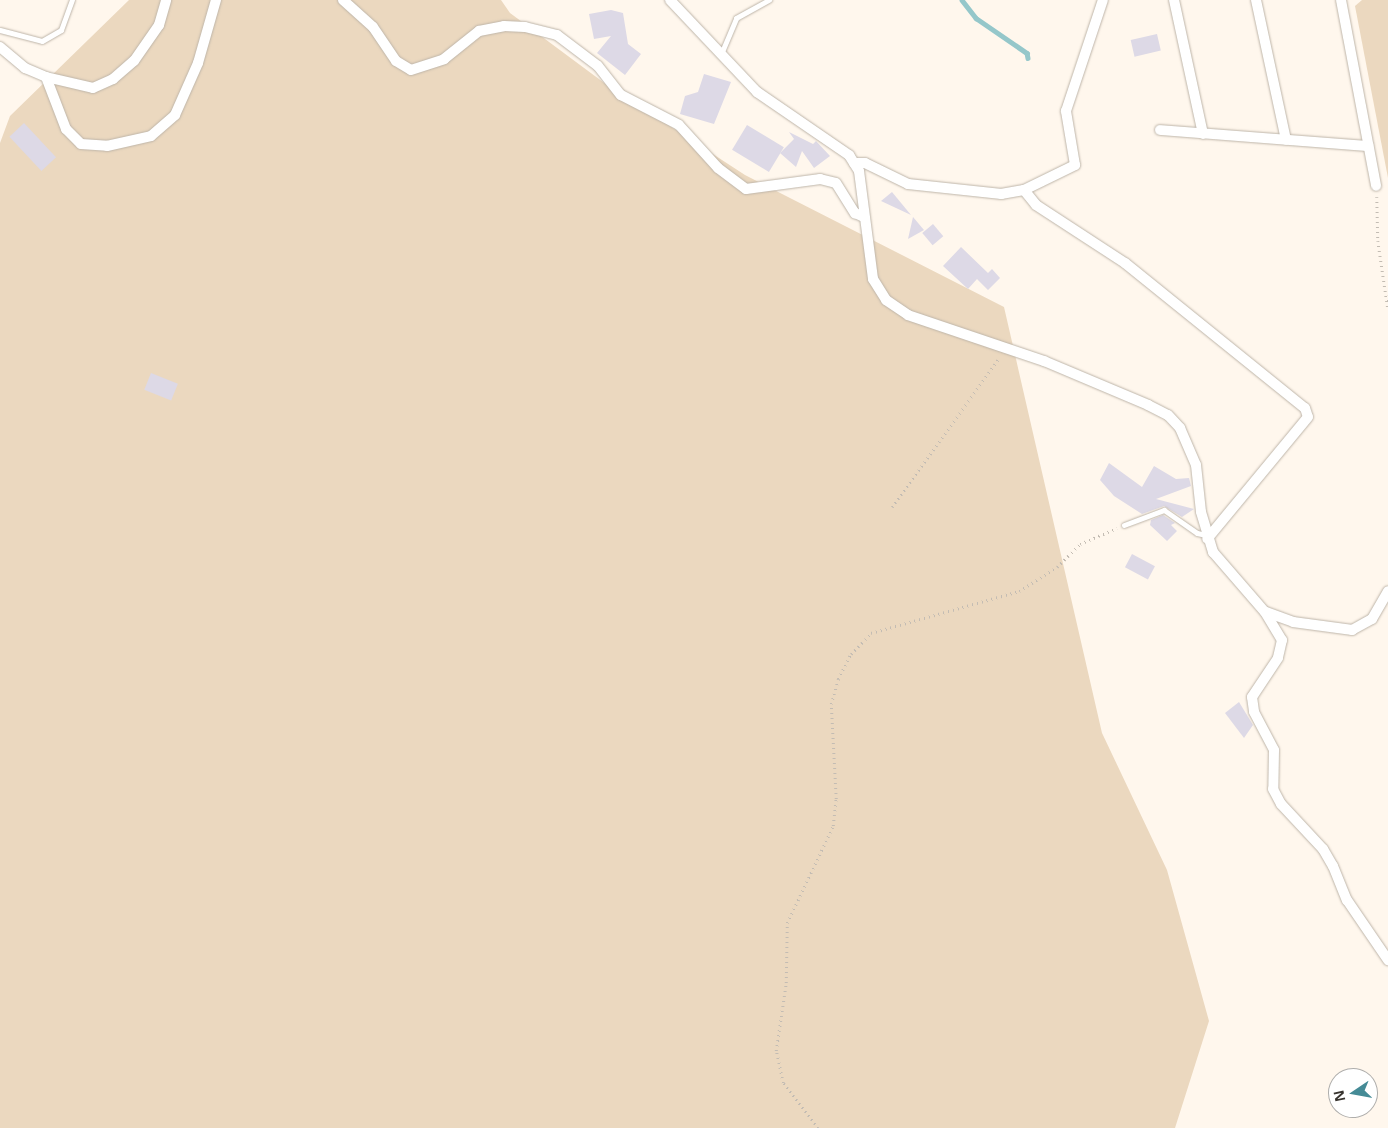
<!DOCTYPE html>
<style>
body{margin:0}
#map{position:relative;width:1388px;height:1128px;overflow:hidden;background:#fff7ed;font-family:"Noto Sans",sans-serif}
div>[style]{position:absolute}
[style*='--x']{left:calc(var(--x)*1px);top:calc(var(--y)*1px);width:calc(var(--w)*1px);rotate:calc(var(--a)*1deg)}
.green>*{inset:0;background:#ebd8bf}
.stream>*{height:4.5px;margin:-2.25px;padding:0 2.25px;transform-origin:2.25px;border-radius:2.25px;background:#95c7ca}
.building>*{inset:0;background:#ddd9e6;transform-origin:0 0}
.path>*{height:2.5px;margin-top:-1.25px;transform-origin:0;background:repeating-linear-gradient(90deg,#c3bcb3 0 1px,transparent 0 5px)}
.roads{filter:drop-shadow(0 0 1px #beb5a9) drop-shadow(0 0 1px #beb5a9)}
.service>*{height:5px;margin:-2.5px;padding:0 2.5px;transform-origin:2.5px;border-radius:2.5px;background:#fff}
.minor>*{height:10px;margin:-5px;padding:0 5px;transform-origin:5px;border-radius:5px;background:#fff}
span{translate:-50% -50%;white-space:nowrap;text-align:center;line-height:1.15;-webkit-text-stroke:4.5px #fff;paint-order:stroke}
.north{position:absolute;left:1328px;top:1068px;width:50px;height:50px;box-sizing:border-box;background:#fff;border:1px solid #afaeac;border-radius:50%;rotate:258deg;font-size:14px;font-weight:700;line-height:20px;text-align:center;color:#38342f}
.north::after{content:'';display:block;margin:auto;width:18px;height:22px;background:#458b96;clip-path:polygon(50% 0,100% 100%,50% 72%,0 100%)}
</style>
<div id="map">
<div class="green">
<i style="clip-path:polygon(129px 0,501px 0,510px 13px,607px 85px,745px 175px,1004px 307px,1102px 733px,1167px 870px,1209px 1021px,1175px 1128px,0 1128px,0 143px,10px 116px)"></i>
<i style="clip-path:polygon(1362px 0,1388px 0,1388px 178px,1355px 6px)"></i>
</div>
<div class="stream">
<i style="--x:962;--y:0;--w:23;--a:52"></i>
<i style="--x:976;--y:18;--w:62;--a:34.5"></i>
<i style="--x:1027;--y:53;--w:5;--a:79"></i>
</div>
<div class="building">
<i style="clip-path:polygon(611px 10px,623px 13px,628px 44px,641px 54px,625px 75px,597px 53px,611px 36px,594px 39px,589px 14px)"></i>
<i style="left:1157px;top:34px;width:17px;height:27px;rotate:77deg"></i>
<i style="clip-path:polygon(704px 74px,731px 82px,714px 124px,680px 114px,685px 96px,698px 92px)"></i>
<i style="left:24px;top:123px;width:47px;height:20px;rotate:47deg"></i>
<i style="left:747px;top:125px;width:43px;height:29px;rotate:31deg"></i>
<i style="clip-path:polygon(789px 132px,813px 144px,816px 141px,830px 156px,814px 168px,802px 151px,796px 167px,780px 153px,794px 139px)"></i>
<i style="clip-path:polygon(892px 192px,911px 215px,881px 201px)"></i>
<i style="clip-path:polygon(913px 217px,924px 230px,908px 239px)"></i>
<i style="left:933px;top:224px;width:16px;height:14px;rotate:50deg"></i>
<i style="clip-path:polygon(961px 247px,988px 273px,992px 269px,1000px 278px,988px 290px,977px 279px,968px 289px,943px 266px)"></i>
<i style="left:151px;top:373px;width:29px;height:18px;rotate:22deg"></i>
<i style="clip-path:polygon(1109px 463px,1142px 487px,1154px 466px,1176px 479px,1189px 478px,1191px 486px,1156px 499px,1194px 509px,1182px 517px,1164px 506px,1142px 514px,1114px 496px,1100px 480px)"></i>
<i style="clip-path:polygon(1163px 515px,1175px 523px,1171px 525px,1177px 531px,1167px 541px,1150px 525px,1151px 520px)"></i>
<i style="left:1132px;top:554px;width:26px;height:15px;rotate:28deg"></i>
<i style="clip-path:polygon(1239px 702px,1253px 725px,1244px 738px,1225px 713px)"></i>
</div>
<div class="path">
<i style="--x:1377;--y:197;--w:44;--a:88.7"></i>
<i style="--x:1378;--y:241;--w:69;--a:81.6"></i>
<i style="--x:892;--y:507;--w:183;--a:-54.3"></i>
<i style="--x:818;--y:1128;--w:57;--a:-127.9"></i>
<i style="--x:783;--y:1083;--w:33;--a:-102"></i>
<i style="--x:776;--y:1051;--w:69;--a:-81.6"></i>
<i style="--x:786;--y:983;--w:60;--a:-89"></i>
<i style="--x:787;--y:923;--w:107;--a:-64.6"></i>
<i style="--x:833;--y:826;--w:27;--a:-84"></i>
<i style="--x:836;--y:799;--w:95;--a:-93"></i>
<i style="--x:831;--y:704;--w:26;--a:-74"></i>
<i style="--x:838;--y:679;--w:28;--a:-63"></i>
<i style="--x:851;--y:654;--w:29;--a:-46"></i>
<i style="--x:871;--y:633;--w:154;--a:-15.8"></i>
<i style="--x:1019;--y:591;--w:45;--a:-32.3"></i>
<i style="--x:1057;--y:567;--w:33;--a:-45"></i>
<i style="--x:1080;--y:544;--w:40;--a:-23.4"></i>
</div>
<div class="roads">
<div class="service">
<i style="--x:0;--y:30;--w:43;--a:14.7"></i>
<i style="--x:42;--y:41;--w:22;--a:-30"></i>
<i style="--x:61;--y:30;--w:32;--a:-70"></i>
<i style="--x:721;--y:54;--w:39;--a:-67"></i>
<i style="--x:736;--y:18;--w:38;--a:-29"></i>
<i style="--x:1124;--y:525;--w:43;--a:-20.6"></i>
<i style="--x:1164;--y:510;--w:40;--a:34.9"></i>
<i style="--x:1197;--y:533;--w:9;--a:13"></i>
</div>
<div class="minor">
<i style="--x:343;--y:0;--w:40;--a:42"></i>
<i style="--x:373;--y:27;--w:41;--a:55.9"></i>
<i style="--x:396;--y:61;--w:17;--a:31"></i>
<i style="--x:411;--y:70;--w:35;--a:-18"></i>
<i style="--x:444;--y:59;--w:45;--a:-38.7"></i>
<i style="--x:479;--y:31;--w:25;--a:-11"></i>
<i style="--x:504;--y:26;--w:21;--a:3"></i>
<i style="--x:525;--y:27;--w:33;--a:14"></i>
<i style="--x:557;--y:35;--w:51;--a:37.1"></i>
<i style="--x:598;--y:66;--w:37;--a:52"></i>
<i style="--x:621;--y:95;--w:65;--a:27.3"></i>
<i style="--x:679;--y:125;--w:58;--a:47.8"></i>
<i style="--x:718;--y:168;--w:35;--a:37"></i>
<i style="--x:746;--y:189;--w:75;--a:-7.7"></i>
<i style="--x:820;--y:179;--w:16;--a:14"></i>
<i style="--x:836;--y:183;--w:36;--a:58"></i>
<i style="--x:855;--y:213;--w:10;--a:24"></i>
<i style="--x:670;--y:0;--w:127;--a:46.6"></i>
<i style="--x:757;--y:92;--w:112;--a:34.4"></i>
<i style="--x:849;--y:155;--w:19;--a:58"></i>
<i style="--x:859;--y:171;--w:109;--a:82.6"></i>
<i style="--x:873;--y:279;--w:25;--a:58"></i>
<i style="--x:886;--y:300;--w:27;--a:34"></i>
<i style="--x:908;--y:315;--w:144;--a:18.7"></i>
<i style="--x:1044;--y:361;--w:113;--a:22.9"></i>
<i style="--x:1148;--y:405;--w:22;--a:27"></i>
<i style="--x:1168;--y:415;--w:18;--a:47"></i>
<i style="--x:1180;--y:428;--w:40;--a:66.6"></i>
<i style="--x:1196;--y:465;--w:47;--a:83.9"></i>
<i style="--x:1201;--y:512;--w:42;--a:73.3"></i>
<i style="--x:1213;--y:552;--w:79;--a:49.1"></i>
<i style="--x:1265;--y:612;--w:33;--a:59"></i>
<i style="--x:1282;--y:640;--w:18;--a:103"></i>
<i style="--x:1278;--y:658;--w:47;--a:123.7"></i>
<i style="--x:1252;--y:697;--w:15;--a:82"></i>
<i style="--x:1254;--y:712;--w:43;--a:62.2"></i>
<i style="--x:1274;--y:750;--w:39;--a:91"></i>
<i style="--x:1273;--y:789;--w:17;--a:62"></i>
<i style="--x:1281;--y:804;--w:62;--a:47"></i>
<i style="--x:1323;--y:849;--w:20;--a:60"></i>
<i style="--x:1333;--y:866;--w:37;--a:68"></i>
<i style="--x:1347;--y:900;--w:73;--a:55.7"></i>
<i style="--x:1174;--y:0;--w:137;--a:77.8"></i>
<i style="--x:1256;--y:0;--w:143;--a:77.9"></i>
<i style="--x:1341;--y:0;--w:189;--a:79.3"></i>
<i style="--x:0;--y:47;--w:33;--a:40"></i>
<i style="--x:25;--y:68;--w:23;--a:23"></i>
<i style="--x:46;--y:77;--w:48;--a:13.2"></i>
<i style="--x:93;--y:88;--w:22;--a:-24"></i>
<i style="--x:113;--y:79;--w:28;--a:-41"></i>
<i style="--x:134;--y:61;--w:44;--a:-55.2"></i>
<i style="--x:159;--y:25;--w:26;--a:-74"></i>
<i style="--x:46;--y:77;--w:56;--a:69"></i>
<i style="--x:66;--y:129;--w:21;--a:45"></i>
<i style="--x:81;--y:144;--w:26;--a:4"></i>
<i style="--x:107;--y:146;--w:45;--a:-12.8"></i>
<i style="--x:151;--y:136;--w:32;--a:-41"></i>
<i style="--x:175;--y:115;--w:57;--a:-66.1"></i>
<i style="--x:198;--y:63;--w:66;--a:-74.1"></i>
<i style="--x:1160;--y:130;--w:209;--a:4.4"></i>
<i style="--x:854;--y:163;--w:11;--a:0"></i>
<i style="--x:865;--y:163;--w:48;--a:26"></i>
<i style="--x:908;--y:184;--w:94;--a:6.1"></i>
<i style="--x:1001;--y:194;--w:23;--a:-10"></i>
<i style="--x:1024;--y:190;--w:57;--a:-26.1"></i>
<i style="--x:1075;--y:165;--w:55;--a:-99.5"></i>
<i style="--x:1066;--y:111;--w:117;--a:-71.6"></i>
<i style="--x:1024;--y:190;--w:19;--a:51"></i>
<i style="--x:1036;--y:205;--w:106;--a:33.1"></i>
<i style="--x:1125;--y:263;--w:231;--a:38.9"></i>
<i style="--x:1305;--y:408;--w:9;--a:72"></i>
<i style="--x:1308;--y:417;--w:158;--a:129.6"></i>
<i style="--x:1266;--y:612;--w:29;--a:20"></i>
<i style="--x:1293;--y:622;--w:60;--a:7.7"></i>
<i style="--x:1352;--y:630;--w:23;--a:-29"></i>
<i style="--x:1372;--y:619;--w:32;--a:-60"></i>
</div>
</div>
<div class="north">N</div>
</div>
